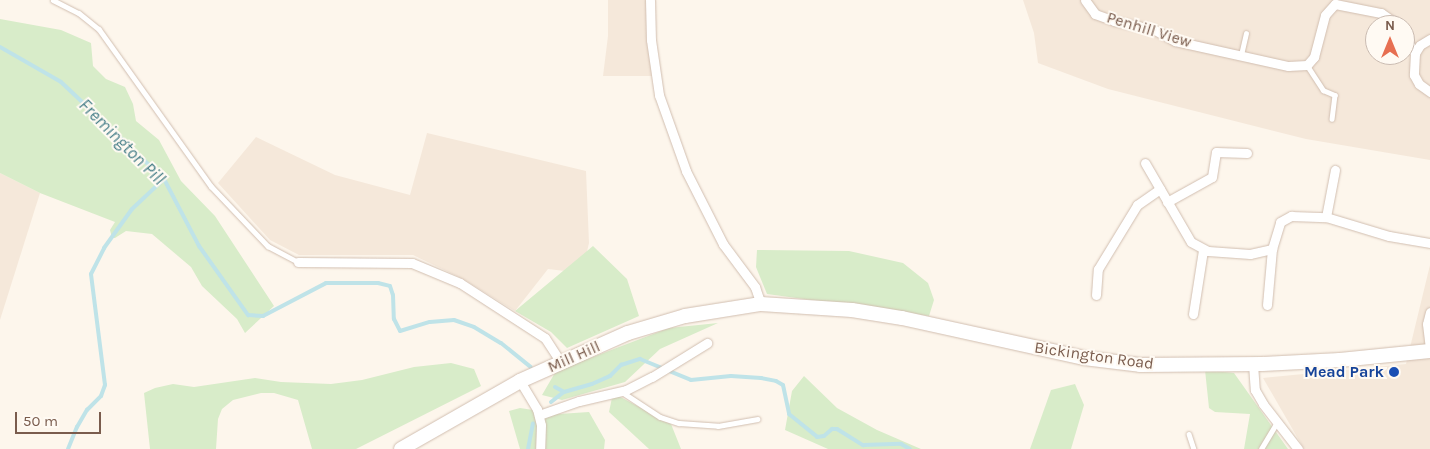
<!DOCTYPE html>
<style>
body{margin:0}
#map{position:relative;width:1430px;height:449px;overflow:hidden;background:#fdf6ec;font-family:Karla,sans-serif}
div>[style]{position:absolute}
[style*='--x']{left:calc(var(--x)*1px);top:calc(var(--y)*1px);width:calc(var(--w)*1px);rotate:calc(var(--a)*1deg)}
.residential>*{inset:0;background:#f5e8da}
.green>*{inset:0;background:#d8ecc9}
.stream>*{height:4px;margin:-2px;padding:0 2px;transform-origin:2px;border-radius:2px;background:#bfe3e8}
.roads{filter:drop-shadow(0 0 1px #d1beb0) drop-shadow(0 0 1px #d1beb0)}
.lane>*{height:4.5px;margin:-2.25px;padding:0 2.25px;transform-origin:2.25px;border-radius:2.25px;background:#fff}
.street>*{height:9px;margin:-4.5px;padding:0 4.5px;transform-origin:4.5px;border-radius:4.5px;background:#fff}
.secondary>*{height:14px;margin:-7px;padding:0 7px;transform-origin:7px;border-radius:7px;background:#fff}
.dots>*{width:14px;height:14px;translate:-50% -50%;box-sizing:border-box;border:2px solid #fffaf3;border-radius:50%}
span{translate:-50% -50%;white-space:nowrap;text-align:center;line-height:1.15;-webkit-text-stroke:4px #fffaf3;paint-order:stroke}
.street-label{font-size:16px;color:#7a5c4d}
.transit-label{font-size:16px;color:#164399;font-weight:700}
.right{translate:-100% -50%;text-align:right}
.water-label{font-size:18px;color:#437c86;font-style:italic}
.north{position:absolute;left:1365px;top:15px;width:50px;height:50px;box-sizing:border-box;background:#fffaf3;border:1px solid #cabbb1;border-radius:50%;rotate:0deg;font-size:14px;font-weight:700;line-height:20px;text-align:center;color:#7a5c4d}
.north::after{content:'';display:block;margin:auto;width:18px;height:22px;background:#e76f51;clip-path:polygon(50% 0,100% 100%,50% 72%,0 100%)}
.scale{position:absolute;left:15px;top:412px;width:86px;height:22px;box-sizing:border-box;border:2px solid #7a5c4d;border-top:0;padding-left:6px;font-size:15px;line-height:18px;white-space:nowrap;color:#7a5c4d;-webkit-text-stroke:4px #fffaf3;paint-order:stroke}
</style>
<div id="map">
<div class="residential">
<i style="clip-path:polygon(608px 0,650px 0,655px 76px,603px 76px,608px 36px)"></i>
<i style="clip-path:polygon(evenodd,1023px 0,1430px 0,1430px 160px,1306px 139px,1108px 89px,1038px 63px,1034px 33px,1023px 0,1375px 25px,1405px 25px,1405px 55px,1375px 55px,1375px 25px)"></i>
<i style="clip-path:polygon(427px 133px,586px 171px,589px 243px,582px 273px,548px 269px,515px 311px,463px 279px,413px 255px,299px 255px,270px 240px,218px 183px,256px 137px,335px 175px,410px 195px)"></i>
<i style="clip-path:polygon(0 173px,40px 193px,0 320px)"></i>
<i style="clip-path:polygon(1430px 265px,1430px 449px,1304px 449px,1263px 378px,1406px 364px)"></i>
</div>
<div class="green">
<i style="clip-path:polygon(0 19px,61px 30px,91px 43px,93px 66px,106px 79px,125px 87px,133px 104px,136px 121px,159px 140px,181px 181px,215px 216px,274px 306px,245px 333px,237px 319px,202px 286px,191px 267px,152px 234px,126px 231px,115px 238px,112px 238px,110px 230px,115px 222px,40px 193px,0 173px)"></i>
<i style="clip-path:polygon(593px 246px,627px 279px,639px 316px,567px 348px,551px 332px,515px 311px)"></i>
<i style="clip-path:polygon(757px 250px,849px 251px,903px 263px,928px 283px,934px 300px,929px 316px,767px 294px,756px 267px)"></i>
<i style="clip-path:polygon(718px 323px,660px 349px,625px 382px,562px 400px,542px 395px,556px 371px,669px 328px)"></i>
<i style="clip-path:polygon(451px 363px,474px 369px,481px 386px,356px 449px,312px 449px,298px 400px,274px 393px,261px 393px,233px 400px,222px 409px,218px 419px,216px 449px,150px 449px,144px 393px,155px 388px,173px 384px,194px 387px,255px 378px,281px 382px,331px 384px,362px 380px,414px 367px)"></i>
<i style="clip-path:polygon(1205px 370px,1234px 373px,1288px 449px,1244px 449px,1250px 414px,1215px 412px,1209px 408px)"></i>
<i style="clip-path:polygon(804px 376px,837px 408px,877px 430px,921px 449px,828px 449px,785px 430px,792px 391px)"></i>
<i style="clip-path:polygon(1075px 384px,1084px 405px,1071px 449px,1030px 449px,1051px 390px)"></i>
<i style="clip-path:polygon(613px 393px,671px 424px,681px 449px,649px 449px,609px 412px)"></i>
<i style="clip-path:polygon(520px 408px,559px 414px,589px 412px,605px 440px,604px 449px,520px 449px,509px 411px)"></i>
</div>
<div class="stream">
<i style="--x:0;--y:47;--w:70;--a:29.8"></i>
<i style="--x:61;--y:82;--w:141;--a:43.3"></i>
<i style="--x:164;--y:179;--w:76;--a:62.4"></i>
<i style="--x:199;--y:246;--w:85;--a:54.6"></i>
<i style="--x:248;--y:315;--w:15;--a:4"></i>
<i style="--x:263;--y:316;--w:71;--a:-27.6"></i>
<i style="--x:326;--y:283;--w:52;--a:0"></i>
<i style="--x:378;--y:283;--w:12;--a:14"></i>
<i style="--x:390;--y:286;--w:9;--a:72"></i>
<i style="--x:393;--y:295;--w:24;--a:88"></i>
<i style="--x:394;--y:319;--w:13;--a:63"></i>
<i style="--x:400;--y:331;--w:31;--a:-17"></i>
<i style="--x:430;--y:322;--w:24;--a:-5"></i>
<i style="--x:454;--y:320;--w:21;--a:19"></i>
<i style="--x:474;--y:327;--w:31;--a:31"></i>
<i style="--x:501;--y:343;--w:38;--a:39"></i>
<i style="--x:555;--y:387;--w:10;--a:29"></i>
<i style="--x:564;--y:392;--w:29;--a:-16"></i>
<i style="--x:592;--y:384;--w:20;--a:-24"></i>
<i style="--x:610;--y:376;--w:16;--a:-45"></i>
<i style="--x:621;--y:365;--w:20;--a:-18"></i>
<i style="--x:640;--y:359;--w:55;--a:22.4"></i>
<i style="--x:691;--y:380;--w:40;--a:-5.7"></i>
<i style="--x:731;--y:376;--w:30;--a:4"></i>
<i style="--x:761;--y:378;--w:15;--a:11"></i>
<i style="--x:776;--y:381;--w:8;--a:30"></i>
<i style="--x:783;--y:385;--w:30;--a:78"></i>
<i style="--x:789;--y:414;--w:36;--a:39"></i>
<i style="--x:817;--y:437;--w:7;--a:-8"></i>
<i style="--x:824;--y:436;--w:11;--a:-41"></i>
<i style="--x:832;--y:429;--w:5;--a:0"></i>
<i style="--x:837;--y:429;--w:31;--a:32"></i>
<i style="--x:863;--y:445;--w:38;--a:-2"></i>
<i style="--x:901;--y:444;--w:10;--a:29"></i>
<i style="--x:551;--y:402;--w:16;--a:-38"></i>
<i style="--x:68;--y:449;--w:24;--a:-68"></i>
<i style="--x:77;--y:427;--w:20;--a:-60"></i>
<i style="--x:87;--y:410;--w:20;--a:-45"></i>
<i style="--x:101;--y:396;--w:12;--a:-70"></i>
<i style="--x:105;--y:385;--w:112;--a:-97.2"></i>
<i style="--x:91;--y:274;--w:29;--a:-63"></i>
<i style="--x:104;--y:248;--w:48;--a:-54.3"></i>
<i style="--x:132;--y:209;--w:44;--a:-43.2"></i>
<i style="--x:528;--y:449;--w:26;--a:-79"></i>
</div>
<div class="roads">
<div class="lane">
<i style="--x:53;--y:0;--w:29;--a:27"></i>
<i style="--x:79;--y:13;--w:26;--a:39"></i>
<i style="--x:99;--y:29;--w:193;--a:54.5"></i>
<i style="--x:211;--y:186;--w:83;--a:46.5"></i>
<i style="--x:268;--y:246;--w:34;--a:28"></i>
<i style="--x:1241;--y:55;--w:22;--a:-77"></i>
<i style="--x:1307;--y:65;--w:30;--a:57"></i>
<i style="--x:1323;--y:90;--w:13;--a:23"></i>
<i style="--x:1335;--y:95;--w:24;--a:97"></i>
<i style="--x:622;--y:392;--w:45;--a:33.3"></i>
<i style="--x:660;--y:417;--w:20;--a:18"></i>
<i style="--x:679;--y:423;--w:39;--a:4"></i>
<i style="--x:718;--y:426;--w:40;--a:-10"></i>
<i style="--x:1189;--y:434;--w:16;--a:72"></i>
<i style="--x:1261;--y:449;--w:31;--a:-59"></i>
</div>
<div class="street">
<i style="--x:650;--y:0;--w:40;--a:88.6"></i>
<i style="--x:651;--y:40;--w:56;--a:81.7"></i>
<i style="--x:659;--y:95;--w:81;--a:70.4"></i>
<i style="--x:686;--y:171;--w:82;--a:63.1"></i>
<i style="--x:723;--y:244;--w:54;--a:53.3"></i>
<i style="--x:755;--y:287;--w:18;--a:71"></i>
<i style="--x:1085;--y:0;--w:17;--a:54"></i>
<i style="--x:1095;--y:14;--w:20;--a:20"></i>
<i style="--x:1114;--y:21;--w:40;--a:12"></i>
<i style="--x:1153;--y:29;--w:25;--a:29"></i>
<i style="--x:1175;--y:41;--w:116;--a:12.5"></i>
<i style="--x:1288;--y:66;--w:19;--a:-3"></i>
<i style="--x:1307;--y:65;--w:11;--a:-49"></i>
<i style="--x:1314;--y:57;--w:43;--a:-75.3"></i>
<i style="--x:1325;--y:15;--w:15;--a:-48"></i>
<i style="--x:1335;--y:4;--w:47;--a:11.1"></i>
<i style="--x:1381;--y:13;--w:21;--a:35"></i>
<i style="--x:1405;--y:37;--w:19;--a:58"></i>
<i style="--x:1415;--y:53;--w:22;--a:93"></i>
<i style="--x:1414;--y:75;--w:10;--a:61"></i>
<i style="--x:1419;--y:84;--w:14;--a:36"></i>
<i style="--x:1415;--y:53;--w:9;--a:-58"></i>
<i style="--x:1420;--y:45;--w:12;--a:-31"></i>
<i style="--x:1145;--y:163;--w:91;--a:59.8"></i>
<i style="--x:1191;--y:242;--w:19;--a:28"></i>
<i style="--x:1208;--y:251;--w:42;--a:4.1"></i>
<i style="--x:1250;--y:254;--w:23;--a:-13"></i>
<i style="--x:1272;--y:249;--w:28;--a:-73"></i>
<i style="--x:1280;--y:222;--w:13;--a:-29"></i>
<i style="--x:1291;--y:216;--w:35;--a:2"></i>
<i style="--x:1326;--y:217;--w:66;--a:16.8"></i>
<i style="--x:1389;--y:236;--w:42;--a:9.7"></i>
<i style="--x:1167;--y:202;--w:51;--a:-29.1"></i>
<i style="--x:1212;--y:177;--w:25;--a:-81"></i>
<i style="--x:1216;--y:152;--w:31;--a:2"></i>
<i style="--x:1326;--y:217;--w:48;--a:-79.2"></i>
<i style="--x:298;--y:262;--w:114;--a:0.5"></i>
<i style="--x:412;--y:263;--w:52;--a:22.6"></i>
<i style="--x:460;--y:283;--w:101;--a:32.9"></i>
<i style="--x:545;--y:338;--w:30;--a:57"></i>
<i style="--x:1096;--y:295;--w:26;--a:-86"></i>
<i style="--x:1098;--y:269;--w:75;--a:-58.6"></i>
<i style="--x:1137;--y:205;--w:28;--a:-35"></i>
<i style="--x:1267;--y:305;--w:56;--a:-84.9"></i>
<i style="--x:1430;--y:312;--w:12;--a:104"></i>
<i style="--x:1427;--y:324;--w:26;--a:83"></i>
<i style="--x:1193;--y:314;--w:65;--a:-81.1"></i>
<i style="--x:1253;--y:364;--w:26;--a:86"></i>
<i style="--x:1255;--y:390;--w:16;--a:60"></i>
<i style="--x:1263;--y:404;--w:57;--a:52.1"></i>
<i style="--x:520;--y:381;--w:33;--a:59"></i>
<i style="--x:537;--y:409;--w:16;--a:76"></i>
<i style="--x:541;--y:425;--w:24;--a:92"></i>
<i style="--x:539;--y:415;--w:42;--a:-19.3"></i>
<i style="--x:579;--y:401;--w:48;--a:-13.2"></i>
<i style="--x:626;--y:390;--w:29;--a:-27"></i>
<i style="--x:652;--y:377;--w:65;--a:-31.7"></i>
</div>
<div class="secondary">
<i style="--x:401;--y:449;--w:137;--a:-29.7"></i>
<i style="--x:520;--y:381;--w:118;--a:-24"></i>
<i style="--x:628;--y:333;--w:59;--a:-16.6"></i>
<i style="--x:685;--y:316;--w:77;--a:-9"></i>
<i style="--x:761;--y:304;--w:91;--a:3.8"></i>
<i style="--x:852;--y:310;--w:51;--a:9.1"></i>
<i style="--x:902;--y:318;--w:186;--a:12.4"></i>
<i style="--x:1084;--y:358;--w:56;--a:7.1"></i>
<i style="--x:1140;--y:365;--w:122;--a:-0.5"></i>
<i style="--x:1262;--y:364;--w:78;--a:-2.9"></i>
<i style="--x:1340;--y:360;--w:90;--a:-5.7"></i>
</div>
</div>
<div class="dots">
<i style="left:1394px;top:372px;background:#1a4fb4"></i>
</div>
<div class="street-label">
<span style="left:1149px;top:30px;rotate:17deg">Penhill View</span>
<span style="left:1094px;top:356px;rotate:8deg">Bickington Road</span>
<span style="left:574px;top:357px;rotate:-24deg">Mill Hill</span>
</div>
<div class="transit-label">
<span class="right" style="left:1384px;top:372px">Mead Park</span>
</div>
<div class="water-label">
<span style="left:122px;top:142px;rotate:45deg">Fremington Pill</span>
</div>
<div class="north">N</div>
<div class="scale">50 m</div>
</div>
